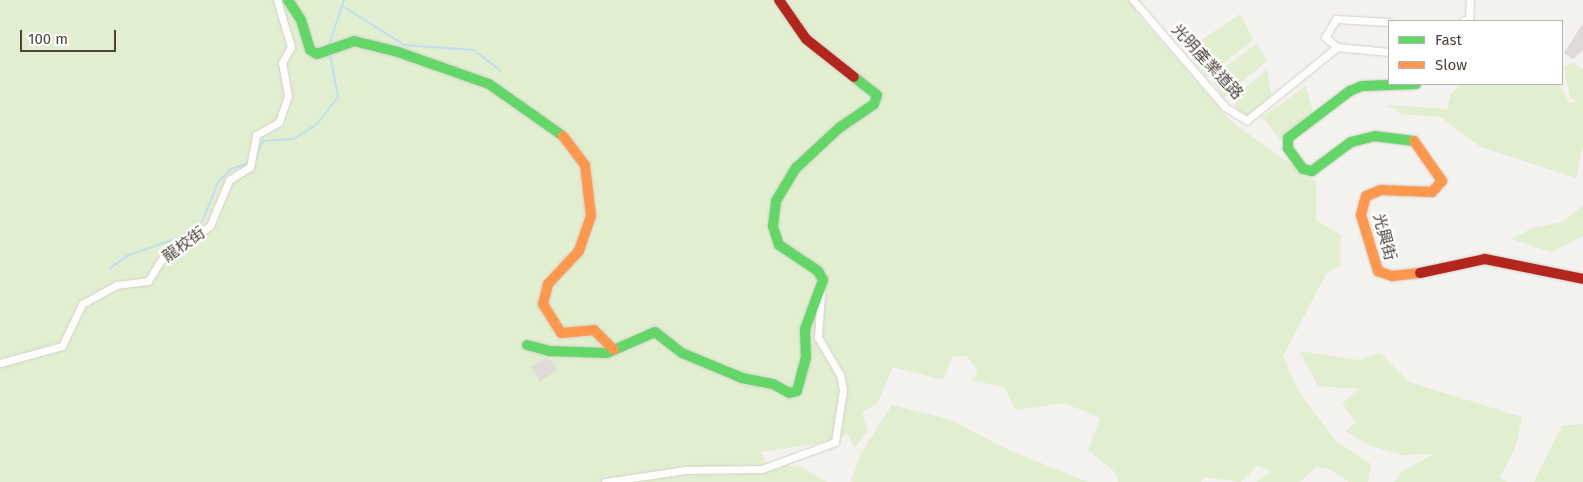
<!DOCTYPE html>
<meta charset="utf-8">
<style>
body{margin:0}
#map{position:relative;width:1583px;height:482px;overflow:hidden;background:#f4f2ee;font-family:"Fira Sans","Noto Sans TC",sans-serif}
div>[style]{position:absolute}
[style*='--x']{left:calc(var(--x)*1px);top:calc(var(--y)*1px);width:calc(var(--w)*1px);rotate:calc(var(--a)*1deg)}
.green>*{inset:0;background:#e1eecf}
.stream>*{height:2px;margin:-1px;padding:0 1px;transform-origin:1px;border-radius:1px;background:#c0ddf1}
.building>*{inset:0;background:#dedbd6}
.roads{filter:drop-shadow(0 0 1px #d2d0cb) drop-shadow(0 0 1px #d2d0cb)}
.street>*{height:7px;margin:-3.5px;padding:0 3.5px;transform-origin:3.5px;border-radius:3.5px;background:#fdfdfc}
.fast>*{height:10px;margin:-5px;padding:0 5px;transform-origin:5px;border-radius:5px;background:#63d668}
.slow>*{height:10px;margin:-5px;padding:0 5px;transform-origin:5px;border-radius:5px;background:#ff974d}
.jam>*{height:10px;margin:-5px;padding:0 5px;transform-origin:5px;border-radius:5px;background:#b3261e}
span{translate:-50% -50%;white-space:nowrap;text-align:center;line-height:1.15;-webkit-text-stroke:4.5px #fff;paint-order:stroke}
.street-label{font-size:16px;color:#4b4439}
.legend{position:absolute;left:1388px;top:20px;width:175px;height:65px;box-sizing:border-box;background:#fff;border:1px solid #b7b4b0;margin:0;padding:6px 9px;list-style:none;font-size:15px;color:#4b4439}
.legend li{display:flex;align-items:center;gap:10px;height:25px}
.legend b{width:25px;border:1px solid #b7b4b0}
.scale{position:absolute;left:20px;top:30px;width:96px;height:22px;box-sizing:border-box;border:2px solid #4b4439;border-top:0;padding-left:6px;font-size:15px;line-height:18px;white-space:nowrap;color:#4b4439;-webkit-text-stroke:4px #fff;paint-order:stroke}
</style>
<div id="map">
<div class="green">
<i style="clip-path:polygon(0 0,1142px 0,1136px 12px,1233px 123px,1316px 182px,1316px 220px,1341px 235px,1341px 265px,1326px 274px,1283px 356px,1300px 394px,1336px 441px,1371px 464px,1368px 482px,1349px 482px,1327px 468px,1316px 467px,1300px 482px,1256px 482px,1271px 471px,1257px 466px,1241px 482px,1205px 477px,1201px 482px,1118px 482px,1116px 473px,1088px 450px,1100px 418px,1064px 403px,1016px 410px,1004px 387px,971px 380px,978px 371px,967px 356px,952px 357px,943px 380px,893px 367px,877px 404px,862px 412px,868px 432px,854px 448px,848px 434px,828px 442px,761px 452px,766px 463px,801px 467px,827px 482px,0 482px)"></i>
<i style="clip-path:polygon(1240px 14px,1253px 40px,1206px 77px,1190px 55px,1201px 40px)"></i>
<i style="clip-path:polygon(1257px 43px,1267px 61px,1223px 98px,1211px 78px)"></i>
<i style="clip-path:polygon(1572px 62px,1583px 69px,1583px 145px,1576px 178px,1481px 147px,1440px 117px,1401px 114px,1387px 105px,1447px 109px,1451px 94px,1461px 84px,1559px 84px,1570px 103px,1577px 101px,1570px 98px,1564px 68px)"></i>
<i style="clip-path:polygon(1267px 69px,1272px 98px,1247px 118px,1237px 111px,1234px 98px)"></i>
<i style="clip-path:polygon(1306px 86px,1313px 112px,1282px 142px,1262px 117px)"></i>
<i style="clip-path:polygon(1583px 205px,1583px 236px,1551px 252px,1511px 239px,1532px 228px,1563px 222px)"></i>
<i style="clip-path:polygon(1299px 351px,1357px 360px,1380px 353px,1409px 382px,1522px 417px,1516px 446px,1500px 478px,1507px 482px,1394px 482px,1400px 473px,1433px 454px,1403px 455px,1368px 445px,1346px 431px,1356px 422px,1342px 404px,1358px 389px,1318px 386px)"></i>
<i style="clip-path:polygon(892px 405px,951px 420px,1009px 450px,1088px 482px,851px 482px,861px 453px)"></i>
<i style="clip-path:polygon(1583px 424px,1583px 482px,1534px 482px,1562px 426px)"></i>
</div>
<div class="stream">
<i style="--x:344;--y:7;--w:71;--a:32.3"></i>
<i style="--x:404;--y:45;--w:70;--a:4.1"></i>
<i style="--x:474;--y:50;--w:34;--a:38"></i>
<i style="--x:329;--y:45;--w:47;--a:-71.6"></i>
<i style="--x:254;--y:161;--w:22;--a:-66"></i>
<i style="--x:263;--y:141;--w:31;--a:-4"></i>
<i style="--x:294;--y:139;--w:27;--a:-33"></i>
<i style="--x:317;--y:124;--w:34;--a:-52"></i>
<i style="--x:338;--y:97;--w:44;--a:-100.5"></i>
<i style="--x:110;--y:268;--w:21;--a:-35"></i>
<i style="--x:127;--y:256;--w:66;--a:-19.5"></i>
<i style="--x:189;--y:234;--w:20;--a:-45"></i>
<i style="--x:203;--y:220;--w:41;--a:-68.5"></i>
<i style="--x:218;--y:182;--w:18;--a:-45"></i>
<i style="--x:231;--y:169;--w:16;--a:-18"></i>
</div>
<div class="building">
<i style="clip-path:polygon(1583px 23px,1583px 50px,1573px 59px,1564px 53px)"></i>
<i style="clip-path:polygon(544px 359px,552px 360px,557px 370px,540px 382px,531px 367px)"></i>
</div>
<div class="roads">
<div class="street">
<i style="--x:1133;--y:0;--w:141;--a:49.3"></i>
<i style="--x:1225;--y:107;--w:26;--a:31"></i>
<i style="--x:1247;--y:120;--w:116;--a:-39"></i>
<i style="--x:1463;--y:21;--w:7;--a:-27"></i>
<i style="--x:1469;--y:18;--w:18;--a:-87"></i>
<i style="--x:1389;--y:22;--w:53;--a:-176.8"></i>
<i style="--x:1336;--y:19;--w:21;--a:121"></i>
<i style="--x:1325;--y:37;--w:16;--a:40"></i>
<i style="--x:1337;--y:47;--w:52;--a:5.5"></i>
<i style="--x:0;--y:363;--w:64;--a:-15.3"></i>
<i style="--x:62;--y:346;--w:47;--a:-64.5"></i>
<i style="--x:82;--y:304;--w:39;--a:-29"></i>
<i style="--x:116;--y:285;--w:32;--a:-7"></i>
<i style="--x:148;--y:281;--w:26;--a:-58"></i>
<i style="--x:162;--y:259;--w:58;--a:-34.5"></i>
<i style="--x:210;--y:226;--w:50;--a:-67.6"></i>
<i style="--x:229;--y:180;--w:25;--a:-32"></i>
<i style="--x:250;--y:167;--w:33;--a:-79"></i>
<i style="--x:256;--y:135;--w:26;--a:-29"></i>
<i style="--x:279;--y:122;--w:28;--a:-71"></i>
<i style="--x:288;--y:96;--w:34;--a:-100"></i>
<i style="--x:282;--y:63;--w:18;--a:-61"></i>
<i style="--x:291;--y:47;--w:49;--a:-106.6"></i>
<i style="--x:605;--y:482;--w:81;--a:-8.5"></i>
<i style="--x:685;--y:470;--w:77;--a:-0.7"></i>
<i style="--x:762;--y:469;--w:78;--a:-20.3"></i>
<i style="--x:835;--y:442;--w:53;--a:-81.3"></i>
<i style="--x:843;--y:390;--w:15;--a:-101"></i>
<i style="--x:840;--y:375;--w:44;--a:-120.1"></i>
<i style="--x:818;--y:337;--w:43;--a:-86"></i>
</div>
<div class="fast">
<i style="--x:288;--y:0;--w:24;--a:57"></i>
<i style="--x:301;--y:20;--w:31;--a:73"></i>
<i style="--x:310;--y:50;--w:8;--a:30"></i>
<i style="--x:317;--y:54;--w:39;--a:-19"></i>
<i style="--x:354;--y:41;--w:45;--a:14"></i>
<i style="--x:398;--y:52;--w:96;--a:19.4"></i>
<i style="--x:489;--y:84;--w:90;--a:35.1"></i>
<i style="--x:1414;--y:141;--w:39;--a:-173"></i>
<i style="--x:1375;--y:136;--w:25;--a:166"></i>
<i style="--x:1351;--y:142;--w:49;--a:143.4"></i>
<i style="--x:1312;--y:171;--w:9;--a:-167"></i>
<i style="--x:1303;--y:169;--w:26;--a:-126"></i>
<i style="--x:1288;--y:148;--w:10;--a:-90"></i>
<i style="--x:1288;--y:138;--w:78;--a:-37.2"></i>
<i style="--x:1350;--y:91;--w:13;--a:-23"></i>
<i style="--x:1362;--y:86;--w:54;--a:-2.1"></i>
<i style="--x:527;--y:345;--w:23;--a:15"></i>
<i style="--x:549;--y:351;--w:58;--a:2"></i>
<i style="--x:607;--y:353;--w:52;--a:-23.6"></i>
<i style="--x:655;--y:332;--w:34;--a:38"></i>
<i style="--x:682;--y:353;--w:65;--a:22.6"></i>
<i style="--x:742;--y:378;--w:32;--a:11"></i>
<i style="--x:773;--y:384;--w:18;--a:29"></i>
<i style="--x:789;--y:393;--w:8;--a:-14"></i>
<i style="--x:797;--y:391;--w:34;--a:-75"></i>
<i style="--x:806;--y:358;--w:29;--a:-92"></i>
<i style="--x:805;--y:329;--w:52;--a:-69.8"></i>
<i style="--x:823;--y:280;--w:10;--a:-119"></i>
<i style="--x:818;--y:271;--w:47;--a:-146.3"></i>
<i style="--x:779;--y:245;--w:20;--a:-108"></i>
<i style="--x:773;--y:226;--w:25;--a:-83"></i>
<i style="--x:776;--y:201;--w:39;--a:-59"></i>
<i style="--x:796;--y:168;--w:59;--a:-42.9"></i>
<i style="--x:839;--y:128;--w:42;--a:-34.4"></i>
<i style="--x:874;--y:104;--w:9;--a:-72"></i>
<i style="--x:877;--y:95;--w:29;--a:-142"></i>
</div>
<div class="slow">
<i style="--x:563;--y:136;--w:36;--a:53"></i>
<i style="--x:585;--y:165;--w:51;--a:83.3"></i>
<i style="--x:591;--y:216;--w:37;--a:109"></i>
<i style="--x:579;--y:251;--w:45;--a:133.2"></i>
<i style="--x:548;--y:284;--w:21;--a:104"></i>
<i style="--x:543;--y:304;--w:34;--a:58"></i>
<i style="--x:561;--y:333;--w:33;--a:-5"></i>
<i style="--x:594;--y:330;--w:28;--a:45"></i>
<i style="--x:1414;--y:141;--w:49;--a:55"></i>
<i style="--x:1442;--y:181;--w:15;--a:132"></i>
<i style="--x:1432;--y:192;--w:51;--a:-177.8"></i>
<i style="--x:1381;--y:190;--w:16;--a:158"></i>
<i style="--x:1366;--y:196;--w:20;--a:105"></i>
<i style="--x:1361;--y:215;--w:59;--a:73.1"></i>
<i style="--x:1378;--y:271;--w:15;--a:20"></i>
<i style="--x:1392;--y:276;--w:28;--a:-6"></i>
</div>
<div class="jam">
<i style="--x:779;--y:0;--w:47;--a:55.3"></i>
<i style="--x:806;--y:39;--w:61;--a:38.4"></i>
<i style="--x:1420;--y:273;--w:66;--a:-12.2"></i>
<i style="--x:1485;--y:259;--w:100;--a:11.5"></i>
</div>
</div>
<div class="street-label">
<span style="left:1207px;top:62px;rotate:47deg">光明產業道路</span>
<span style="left:1384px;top:237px;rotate:75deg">光興街</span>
<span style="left:184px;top:245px;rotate:-35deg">龍校街</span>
</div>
<ul class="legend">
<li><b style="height:6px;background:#63d668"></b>Fast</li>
<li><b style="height:6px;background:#ff974d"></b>Slow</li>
</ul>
<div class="scale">100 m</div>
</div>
